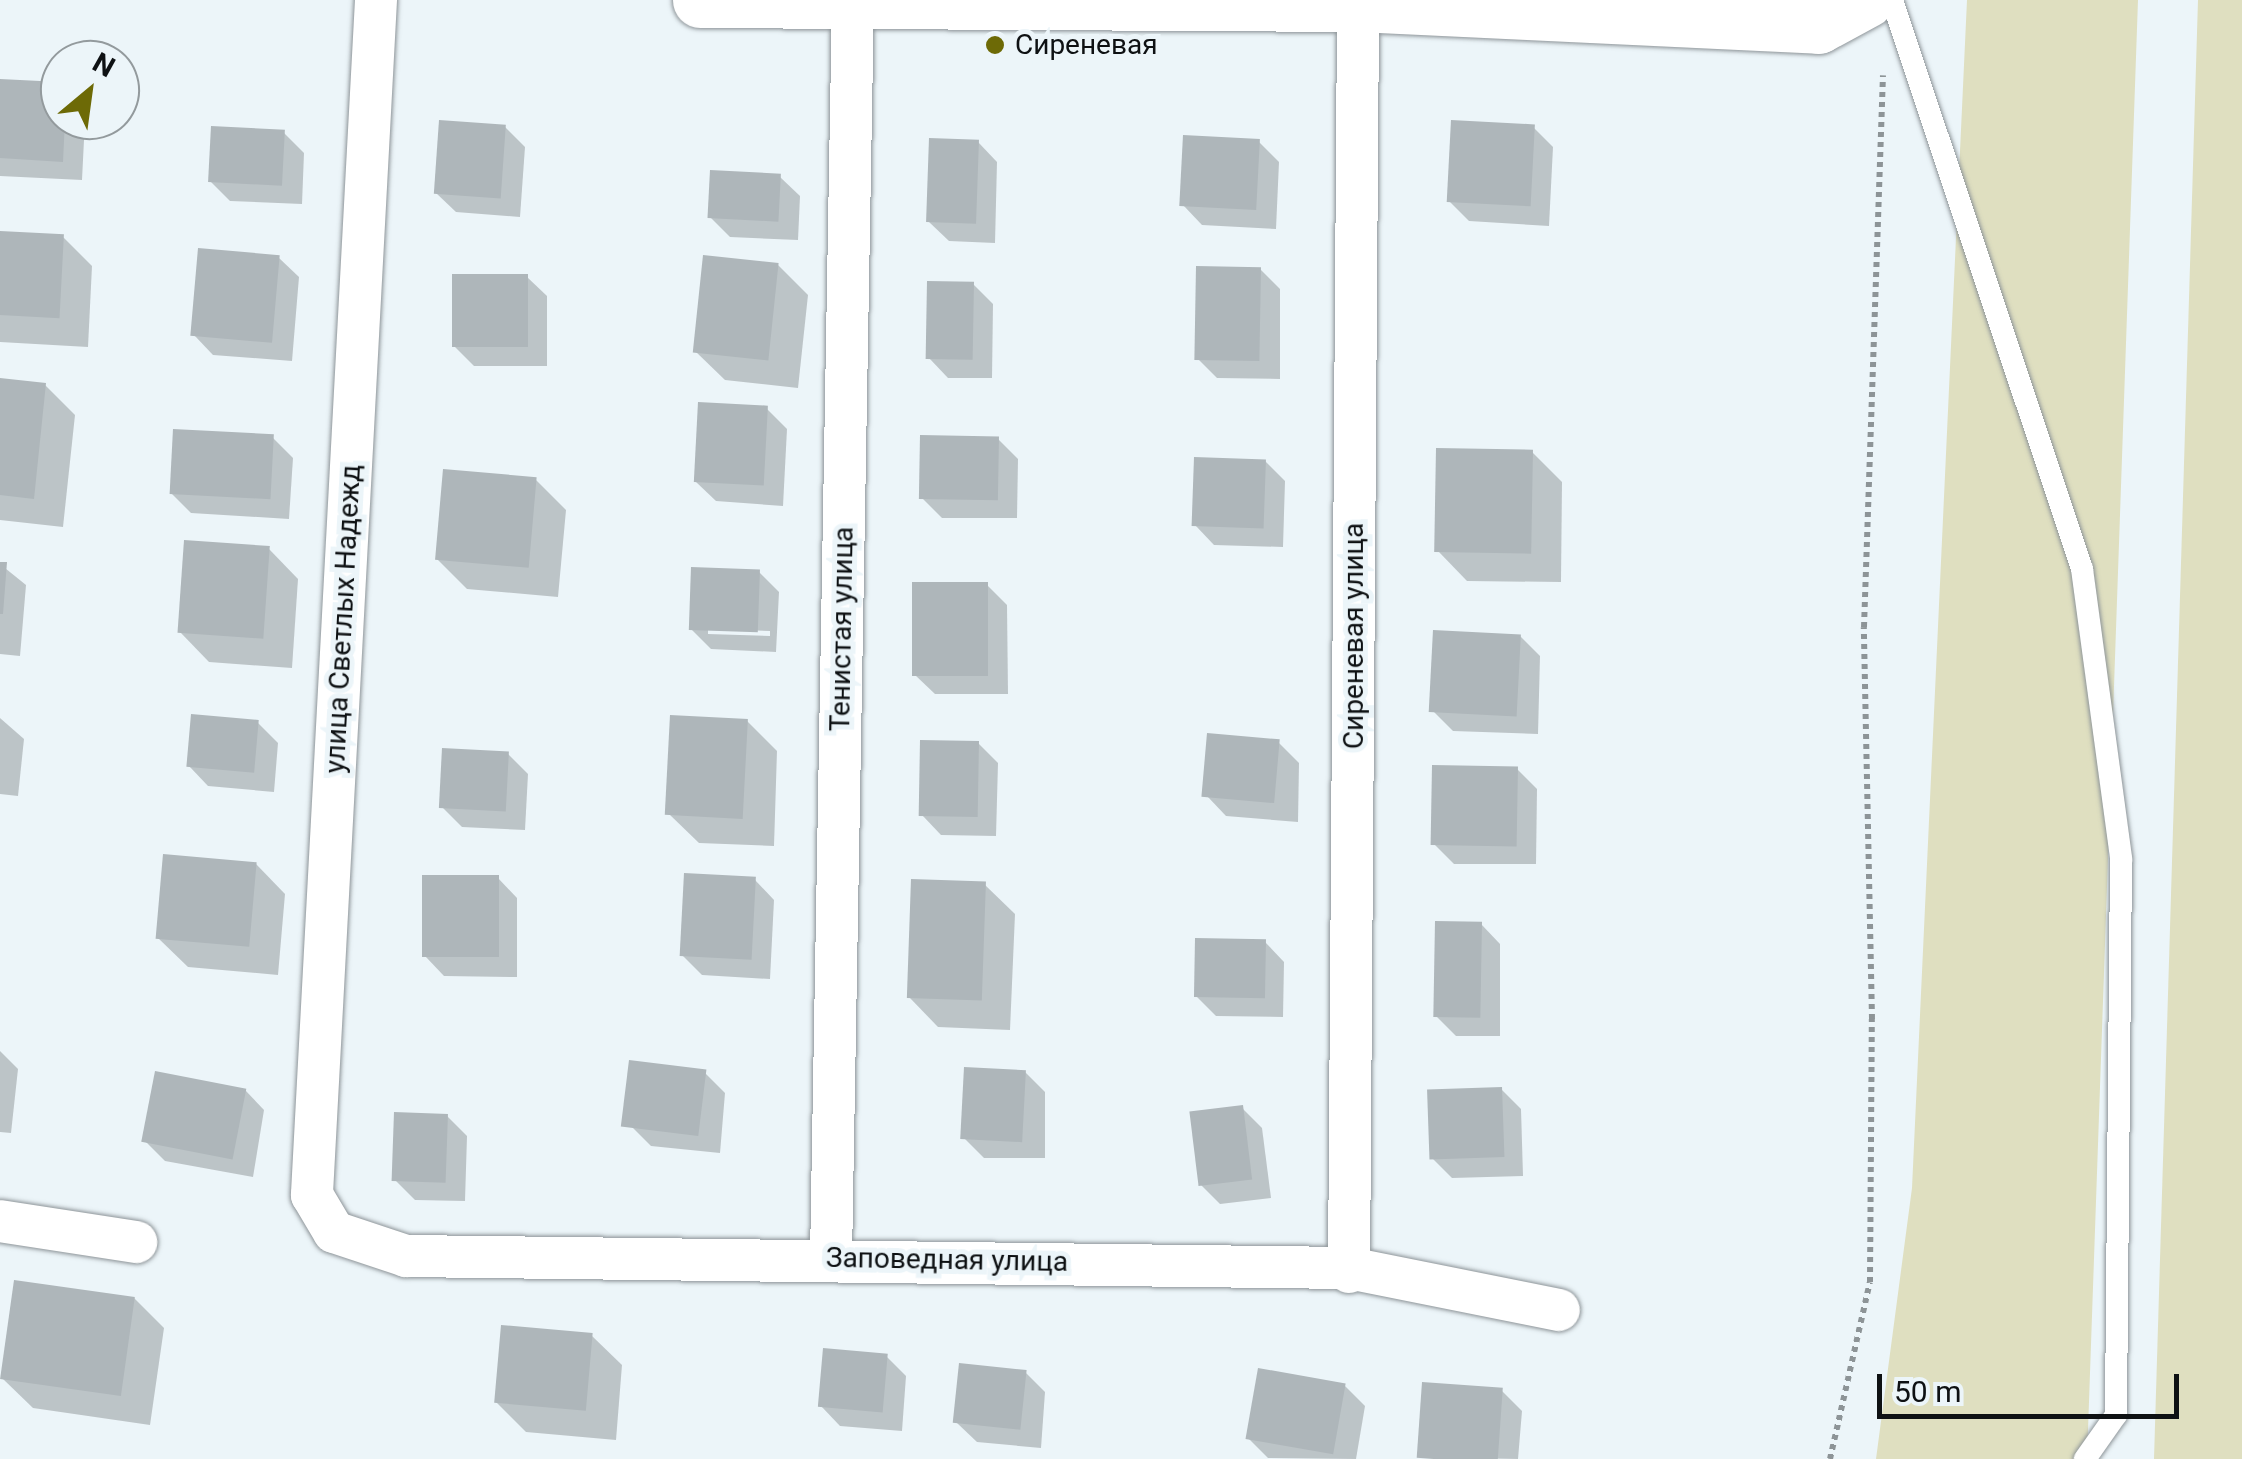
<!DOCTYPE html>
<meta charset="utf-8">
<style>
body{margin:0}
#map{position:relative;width:2242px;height:1459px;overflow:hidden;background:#ecf5f9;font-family:Roboto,sans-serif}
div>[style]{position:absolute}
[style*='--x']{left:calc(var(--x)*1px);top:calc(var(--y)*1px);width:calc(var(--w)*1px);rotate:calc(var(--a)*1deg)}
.green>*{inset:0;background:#dfdfc0}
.shadow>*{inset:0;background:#0003}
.building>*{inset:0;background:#aeb6ba;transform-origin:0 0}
.path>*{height:6px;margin-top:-3px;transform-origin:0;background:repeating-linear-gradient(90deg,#8d9497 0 5px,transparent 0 10px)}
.roads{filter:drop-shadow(0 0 2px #8e9599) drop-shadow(0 0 2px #8e9599)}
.lane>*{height:22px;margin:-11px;padding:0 11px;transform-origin:11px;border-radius:11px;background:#fff}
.street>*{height:42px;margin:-21px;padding:0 21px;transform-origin:21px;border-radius:21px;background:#fff}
.secondary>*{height:55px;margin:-27.5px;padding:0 27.5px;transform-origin:27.5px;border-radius:27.5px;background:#fff}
.dots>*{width:28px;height:28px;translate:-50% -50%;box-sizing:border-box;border:5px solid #ecf5f9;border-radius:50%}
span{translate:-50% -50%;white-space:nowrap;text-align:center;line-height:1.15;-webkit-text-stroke:10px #ecf5f9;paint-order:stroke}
.poi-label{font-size:28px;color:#0e1113}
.left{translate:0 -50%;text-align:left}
.street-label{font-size:28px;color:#0e1113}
.north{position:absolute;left:40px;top:40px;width:100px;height:100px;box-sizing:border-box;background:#ecf5f9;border:2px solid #939a9d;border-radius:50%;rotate:29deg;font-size:28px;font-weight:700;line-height:40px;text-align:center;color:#0e1113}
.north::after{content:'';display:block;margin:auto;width:35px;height:45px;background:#6d6a06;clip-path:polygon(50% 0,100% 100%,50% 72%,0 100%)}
.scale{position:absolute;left:1877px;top:1374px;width:302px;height:45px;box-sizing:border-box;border:5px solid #0e1113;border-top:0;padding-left:12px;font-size:30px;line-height:35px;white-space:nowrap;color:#0e1113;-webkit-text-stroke:8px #ecf5f9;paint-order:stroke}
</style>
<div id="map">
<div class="green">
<i style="clip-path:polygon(1967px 0,2138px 0,2087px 1459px,1876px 1459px,1912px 1188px)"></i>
<i style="clip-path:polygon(2198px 0,2242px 0,2242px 1459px,2154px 1459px)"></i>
</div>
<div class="shadow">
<i style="clip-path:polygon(0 82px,60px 85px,60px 120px,85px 120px,82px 180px,0 176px)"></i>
<i style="clip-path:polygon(505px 127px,525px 147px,520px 217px,456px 212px,436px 193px)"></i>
<i style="clip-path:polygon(1533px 127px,1553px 147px,1549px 226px,1469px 221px,1449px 201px)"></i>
<i style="clip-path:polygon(284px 133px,304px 153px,302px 204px,230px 201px,210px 181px)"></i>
<i style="clip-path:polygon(978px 142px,997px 162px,995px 243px,949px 241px,929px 222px)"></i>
<i style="clip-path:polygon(1259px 142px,1279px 162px,1276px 229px,1202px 225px,1183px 205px)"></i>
<i style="clip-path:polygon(780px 177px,800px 196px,798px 240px,730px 237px,710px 217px)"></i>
<i style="clip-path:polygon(0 233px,63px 237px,92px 266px,88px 347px,0 342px)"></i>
<i style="clip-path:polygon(279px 258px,299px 277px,292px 361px,213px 355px,194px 335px)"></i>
<i style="clip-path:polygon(778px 265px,808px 295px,798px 388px,725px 380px,695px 351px)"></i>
<i style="clip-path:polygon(1260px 269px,1280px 289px,1280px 379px,1217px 378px,1198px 359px)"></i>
<i style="clip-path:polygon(527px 277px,547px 296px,547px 366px,474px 366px,454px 346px)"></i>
<i style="clip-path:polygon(973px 284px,993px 304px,992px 378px,948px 378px,929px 358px)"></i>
<i style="clip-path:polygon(0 380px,45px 385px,75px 415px,63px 527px,0 520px)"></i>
<i style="clip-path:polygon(767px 409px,787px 429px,783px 506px,716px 501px,696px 482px)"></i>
<i style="clip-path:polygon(273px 438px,293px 458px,289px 519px,191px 513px,171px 493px)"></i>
<i style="clip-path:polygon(998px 439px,1018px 459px,1017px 518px,942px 518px,922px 498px)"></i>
<i style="clip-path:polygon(1532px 452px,1562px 482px,1561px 582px,1467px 581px,1438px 551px)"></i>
<i style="clip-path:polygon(1265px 461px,1285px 481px,1283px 547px,1214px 545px,1195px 525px)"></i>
<i style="clip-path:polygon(536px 480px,566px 510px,558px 597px,467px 589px,438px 560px)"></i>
<i style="clip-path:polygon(269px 549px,298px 579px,292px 668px,209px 662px,180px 632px)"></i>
<i style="clip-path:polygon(0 564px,26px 585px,20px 656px,0 654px)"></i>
<i style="clip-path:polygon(evenodd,759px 572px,779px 592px,776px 652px,711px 649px,691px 629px,759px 572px,708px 629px,770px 631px,770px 636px,708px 634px,708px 629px)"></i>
<i style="clip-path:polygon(987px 585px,1007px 605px,1008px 694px,935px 694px,915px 675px)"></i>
<i style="clip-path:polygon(1520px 636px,1540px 656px,1538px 734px,1453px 731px,1433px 711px)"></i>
<i style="clip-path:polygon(0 718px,24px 739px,18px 796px,0 794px)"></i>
<i style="clip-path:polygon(747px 721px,777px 751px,774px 846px,699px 843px,669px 814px)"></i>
<i style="clip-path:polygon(258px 723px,278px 743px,274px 792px,208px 786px,189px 766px)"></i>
<i style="clip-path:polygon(978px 743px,998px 763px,996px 836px,941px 835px,922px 815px)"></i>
<i style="clip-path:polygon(1279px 743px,1299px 763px,1298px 822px,1226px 816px,1207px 796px)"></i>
<i style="clip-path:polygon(508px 754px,528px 774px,525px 830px,462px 827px,442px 807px)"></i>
<i style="clip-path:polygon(1517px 769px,1537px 789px,1536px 864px,1454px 864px,1434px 844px)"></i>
<i style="clip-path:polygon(256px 864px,285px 894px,278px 975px,188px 967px,158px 938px)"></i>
<i style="clip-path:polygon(498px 878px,517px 898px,517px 977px,444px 976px,425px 956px)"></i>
<i style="clip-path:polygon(755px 880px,774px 900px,770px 979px,702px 975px,682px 955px)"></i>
<i style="clip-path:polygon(985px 885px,1015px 914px,1010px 1030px,938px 1027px,909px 997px)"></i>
<i style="clip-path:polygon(1481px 924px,1500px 944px,1500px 1036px,1456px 1036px,1436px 1016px)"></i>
<i style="clip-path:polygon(1265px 942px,1284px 962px,1283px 1017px,1216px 1016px,1196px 996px)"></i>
<i style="clip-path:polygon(0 1051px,18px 1069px,11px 1133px,0 1132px)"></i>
<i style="clip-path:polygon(1025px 1072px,1045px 1092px,1045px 1158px,984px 1158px,964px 1138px)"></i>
<i style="clip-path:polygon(705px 1073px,725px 1093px,720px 1153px,651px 1146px,631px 1126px)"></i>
<i style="clip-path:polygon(1501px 1089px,1521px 1109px,1523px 1176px,1452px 1178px,1432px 1158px)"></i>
<i style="clip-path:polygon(245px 1090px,264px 1110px,253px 1177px,165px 1161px,145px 1141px)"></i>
<i style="clip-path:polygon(1242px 1108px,1262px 1128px,1271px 1198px,1220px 1204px,1200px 1184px)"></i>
<i style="clip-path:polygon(447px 1116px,467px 1136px,465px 1201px,415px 1200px,395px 1180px)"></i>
<i style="clip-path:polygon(134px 1298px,164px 1328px,150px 1425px,33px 1408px,3px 1379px)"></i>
<i style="clip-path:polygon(592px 1336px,622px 1365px,616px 1440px,526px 1432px,496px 1402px)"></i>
<i style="clip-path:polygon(886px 1356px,906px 1376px,902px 1431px,840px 1426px,821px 1406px)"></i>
<i style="clip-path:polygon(1025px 1372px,1045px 1392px,1041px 1448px,977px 1442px,957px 1423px)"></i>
<i style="clip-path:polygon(1345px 1386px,1365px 1406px,1356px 1459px,1268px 1458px,1248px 1438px)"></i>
<i style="clip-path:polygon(1502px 1391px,1522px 1411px,1518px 1459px,1419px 1457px)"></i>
</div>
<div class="building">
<i style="clip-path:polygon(0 79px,60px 82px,60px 120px,65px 120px,63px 162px,0 158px)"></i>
<i style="left:439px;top:120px;width:67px;height:74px;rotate:4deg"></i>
<i style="left:1451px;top:120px;width:84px;height:82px;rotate:3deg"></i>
<i style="left:211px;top:126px;width:74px;height:56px;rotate:3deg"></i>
<i style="left:1183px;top:135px;width:77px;height:71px;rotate:3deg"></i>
<i style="left:929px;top:138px;width:50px;height:84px;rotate:2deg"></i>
<i style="left:710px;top:170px;width:71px;height:48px;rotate:3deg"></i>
<i style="left:0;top:231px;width:64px;height:84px;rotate:3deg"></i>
<i style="left:198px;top:248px;width:82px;height:88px;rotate:5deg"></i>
<i style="left:703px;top:255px;width:76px;height:98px;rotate:6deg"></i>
<i style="left:1196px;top:266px;width:65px;height:94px;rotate:1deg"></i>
<i style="left:452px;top:274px;width:76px;height:73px"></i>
<i style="left:927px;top:281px;width:47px;height:78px;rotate:1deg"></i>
<i style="clip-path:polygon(0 378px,46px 383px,34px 499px,0 495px)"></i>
<i style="left:698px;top:402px;width:70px;height:80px;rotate:3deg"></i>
<i style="left:173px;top:429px;width:101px;height:65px;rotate:3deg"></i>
<i style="left:920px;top:435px;width:79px;height:64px;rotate:1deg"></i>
<i style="left:1436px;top:448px;width:97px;height:104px;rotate:1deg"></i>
<i style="left:1194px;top:457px;width:72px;height:69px;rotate:2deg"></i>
<i style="left:443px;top:469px;width:94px;height:91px;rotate:5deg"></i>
<i style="left:184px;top:540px;width:86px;height:93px;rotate:4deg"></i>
<i style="clip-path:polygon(0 562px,7px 562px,3px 614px,0 614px)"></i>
<i style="left:691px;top:567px;width:69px;height:63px;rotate:2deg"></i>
<i style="left:912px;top:582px;width:76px;height:94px"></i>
<i style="left:1433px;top:630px;width:88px;height:82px;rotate:3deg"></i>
<i style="left:191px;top:714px;width:68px;height:53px;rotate:5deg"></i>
<i style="left:670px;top:715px;width:78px;height:100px;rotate:3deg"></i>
<i style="left:1207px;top:733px;width:73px;height:64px;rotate:5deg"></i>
<i style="left:920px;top:740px;width:59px;height:76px;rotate:1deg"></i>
<i style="left:442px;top:748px;width:67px;height:60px;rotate:3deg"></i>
<i style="left:1432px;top:765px;width:86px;height:80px;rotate:1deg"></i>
<i style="left:163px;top:854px;width:94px;height:85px;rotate:5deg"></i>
<i style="left:684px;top:873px;width:72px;height:83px;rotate:3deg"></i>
<i style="left:422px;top:875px;width:77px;height:82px"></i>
<i style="left:911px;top:879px;width:75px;height:119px;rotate:2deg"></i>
<i style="left:1435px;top:921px;width:47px;height:96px;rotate:1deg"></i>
<i style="left:1195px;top:938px;width:71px;height:59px;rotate:1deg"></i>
<i style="left:629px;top:1060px;width:78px;height:67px;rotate:7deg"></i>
<i style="left:964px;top:1067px;width:62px;height:72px;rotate:3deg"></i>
<i style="left:155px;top:1071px;width:93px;height:72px;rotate:11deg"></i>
<i style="left:1502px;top:1087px;width:70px;height:75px;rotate:88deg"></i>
<i style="left:1243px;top:1105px;width:75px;height:54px;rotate:83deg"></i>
<i style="left:394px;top:1112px;width:54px;height:69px;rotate:2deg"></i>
<i style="left:14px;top:1280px;width:122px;height:100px;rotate:8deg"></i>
<i style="left:501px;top:1325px;width:92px;height:78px;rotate:5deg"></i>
<i style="left:823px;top:1348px;width:65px;height:59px;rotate:5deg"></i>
<i style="left:959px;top:1363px;width:68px;height:60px;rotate:6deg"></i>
<i style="left:1258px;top:1368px;width:89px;height:72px;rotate:10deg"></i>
<i style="left:1422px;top:1382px;width:81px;height:76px;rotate:4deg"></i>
</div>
<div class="path">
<i style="--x:1830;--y:1459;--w:181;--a:-77.3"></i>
<i style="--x:1870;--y:1282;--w:263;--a:-89.6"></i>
<i style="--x:1872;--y:1019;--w:392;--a:-91.2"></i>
<i style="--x:1864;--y:627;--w:552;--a:-88.03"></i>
</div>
<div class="roads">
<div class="lane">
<i style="--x:1892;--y:0;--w:600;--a:71.53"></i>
<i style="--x:2082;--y:569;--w:293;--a:82.3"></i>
<i style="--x:2121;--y:859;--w:556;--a:90.52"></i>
<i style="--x:2116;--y:1415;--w:54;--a:125.2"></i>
</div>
<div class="street">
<i style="--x:376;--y:0;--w:1197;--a:93.07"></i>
<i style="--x:312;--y:1195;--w:43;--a:59.3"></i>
<i style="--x:334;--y:1232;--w:76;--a:18.4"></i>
<i style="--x:406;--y:1256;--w:943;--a:0.73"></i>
<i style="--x:1349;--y:1268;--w:214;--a:11.3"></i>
<i style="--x:0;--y:1221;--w:138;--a:8.8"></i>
<i style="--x:831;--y:1258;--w:1258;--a:-89"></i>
<i style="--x:1349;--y:1272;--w:1272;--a:-89.59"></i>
</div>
<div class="secondary">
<i style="--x:700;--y:0;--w:658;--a:0.35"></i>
<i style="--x:1358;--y:4;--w:461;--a:2.7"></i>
<i style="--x:1818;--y:26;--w:55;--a:-28.4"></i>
</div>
</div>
<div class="dots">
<i style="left:995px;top:45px;background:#6d6a06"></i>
</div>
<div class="poi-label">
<span class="left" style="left:1015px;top:45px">Сиреневая</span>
</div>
<div class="street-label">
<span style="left:343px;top:619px;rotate:-87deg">улица Светлых Надежд</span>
<span style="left:842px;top:629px;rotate:-89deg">Тенистая улица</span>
<span style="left:1354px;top:636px;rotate:-90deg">Сиреневая улица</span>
<span style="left:947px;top:1260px;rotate:1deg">Заповедная улица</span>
</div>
<div class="north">N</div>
<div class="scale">50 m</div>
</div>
